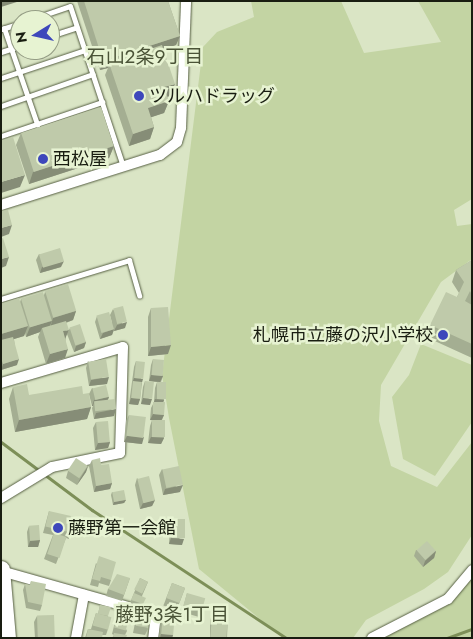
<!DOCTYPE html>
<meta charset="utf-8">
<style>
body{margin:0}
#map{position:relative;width:473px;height:639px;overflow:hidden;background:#dae5c5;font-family:Jost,"Noto Sans JP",sans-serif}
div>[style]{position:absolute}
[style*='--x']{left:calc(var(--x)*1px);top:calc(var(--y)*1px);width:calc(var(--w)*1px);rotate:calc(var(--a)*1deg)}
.green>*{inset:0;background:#c3d4a3}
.stream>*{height:3px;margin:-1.5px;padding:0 1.5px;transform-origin:1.5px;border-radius:1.5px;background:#7d8f58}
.roads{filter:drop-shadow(0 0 1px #565f43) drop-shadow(0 0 1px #565f43)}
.lane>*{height:5px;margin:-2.5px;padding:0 2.5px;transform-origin:2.5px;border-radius:2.5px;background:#fff}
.street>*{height:10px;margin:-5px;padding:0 5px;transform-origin:5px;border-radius:5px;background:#fff}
.highway>*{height:18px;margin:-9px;padding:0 9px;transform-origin:9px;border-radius:9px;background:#fff}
.wall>*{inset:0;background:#a4ae92;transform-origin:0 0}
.shaded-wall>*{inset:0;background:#868d77}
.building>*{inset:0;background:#bfcaaa;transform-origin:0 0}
.dots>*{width:14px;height:14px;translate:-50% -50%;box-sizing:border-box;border:2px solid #e7f3d2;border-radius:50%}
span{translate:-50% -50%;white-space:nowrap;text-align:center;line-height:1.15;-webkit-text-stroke:5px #e7f3d2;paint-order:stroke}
.poi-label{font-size:18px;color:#191d11}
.left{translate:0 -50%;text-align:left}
.right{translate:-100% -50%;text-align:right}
.neighbourhood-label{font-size:19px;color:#4a5337}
.frame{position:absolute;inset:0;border:2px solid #191d11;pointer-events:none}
.north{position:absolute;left:10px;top:10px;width:50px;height:50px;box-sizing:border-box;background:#e7f3d2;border:1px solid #959d85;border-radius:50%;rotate:261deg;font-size:14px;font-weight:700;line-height:20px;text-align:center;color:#191d11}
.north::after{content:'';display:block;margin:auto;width:18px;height:22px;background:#3d47bb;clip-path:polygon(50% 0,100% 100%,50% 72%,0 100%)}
</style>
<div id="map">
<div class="green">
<i style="clip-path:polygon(251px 1px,341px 1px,364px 53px,441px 42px,418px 1px,472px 1px,472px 199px,454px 210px,457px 226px,472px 224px,472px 259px,441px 282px,381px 385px,379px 421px,391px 466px,437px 487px,472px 442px,472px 535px,448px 572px,424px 589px,366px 620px,353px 638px,283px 638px,199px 569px,169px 418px,162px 375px,203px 47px,217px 32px,254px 17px)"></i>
<i style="clip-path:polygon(421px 344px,472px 365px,472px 422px,435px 476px,403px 459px,392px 397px,409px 375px)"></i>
<i style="clip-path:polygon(472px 566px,472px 638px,382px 638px,449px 603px)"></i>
</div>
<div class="stream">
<i style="--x:1;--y:442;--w:114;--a:36.8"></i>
<i style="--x:92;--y:510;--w:232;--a:33.4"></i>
<i style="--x:447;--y:638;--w:27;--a:-20"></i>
</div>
<div class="roads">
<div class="lane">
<i style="--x:29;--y:20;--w:43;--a:-18.9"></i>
<i style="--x:70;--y:6;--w:169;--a:71.7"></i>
<i style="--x:4;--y:28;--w:102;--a:71"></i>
<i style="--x:2;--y:29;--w:19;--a:-18"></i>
<i style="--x:50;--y:36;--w:28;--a:-18"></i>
<i style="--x:1;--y:52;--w:20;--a:-18"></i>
<i style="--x:1;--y:78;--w:89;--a:-18.4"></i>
<i style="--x:1;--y:106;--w:97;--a:-19.2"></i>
<i style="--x:1;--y:136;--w:107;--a:-18.6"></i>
<i style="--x:1;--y:299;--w:134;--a:-16.9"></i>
<i style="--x:129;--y:260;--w:37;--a:74"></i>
</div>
<div class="street">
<i style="--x:1;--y:205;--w:167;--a:-17.5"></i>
<i style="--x:160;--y:155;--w:21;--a:-37"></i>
<i style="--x:177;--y:142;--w:15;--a:-74"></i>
<i style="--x:181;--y:128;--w:127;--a:-87.7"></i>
<i style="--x:1;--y:383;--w:127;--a:-16.4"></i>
<i style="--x:123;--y:347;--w:106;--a:91.6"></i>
<i style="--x:120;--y:453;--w:69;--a:168.4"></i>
<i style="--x:52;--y:467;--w:60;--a:148.7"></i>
<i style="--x:1;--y:571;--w:161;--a:15.8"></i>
<i style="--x:156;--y:615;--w:23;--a:97"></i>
<i style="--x:76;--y:638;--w:44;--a:-79.5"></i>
<i style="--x:372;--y:638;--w:85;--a:-27.2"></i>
<i style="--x:448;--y:599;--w:38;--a:-50"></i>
</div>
<div class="highway">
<i style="--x:1;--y:570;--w:68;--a:85"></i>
</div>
</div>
<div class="wall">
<i style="clip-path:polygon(77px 1px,168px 1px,180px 36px,176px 45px,163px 49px,170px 96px,167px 97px,169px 101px,164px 113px,151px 117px,154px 127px,150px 139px,129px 146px,105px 75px,108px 68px,100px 70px)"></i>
<i style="clip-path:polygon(21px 133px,114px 146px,109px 158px,29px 184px,16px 145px)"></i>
<i style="clip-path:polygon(39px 254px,61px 267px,40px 273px,36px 260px)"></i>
<i style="clip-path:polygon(472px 260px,472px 358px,426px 337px,430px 325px,457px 297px,459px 293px,452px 282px,456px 270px)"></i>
<i style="clip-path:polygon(45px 292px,76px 311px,73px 320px,66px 323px,65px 358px,46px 364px,38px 337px,40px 332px,26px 337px,25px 333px,24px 336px,14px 339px,17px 365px,1px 370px,1px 304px,20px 302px,21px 299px,44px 295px)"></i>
<i style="clip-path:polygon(151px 308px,168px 354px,148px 356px,148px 317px)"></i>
<i style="clip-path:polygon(113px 309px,125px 328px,114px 331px,114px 330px,112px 335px,100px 339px,95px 322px,97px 316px,112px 323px,110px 315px)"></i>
<i style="clip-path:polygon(70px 328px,86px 342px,84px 348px,74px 352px,67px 334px)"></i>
<i style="clip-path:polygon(153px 359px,163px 376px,161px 382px,164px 400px,163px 402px,164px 415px,162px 420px,164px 438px,161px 444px,148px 443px,150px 426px,152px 420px,150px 420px,151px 408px,154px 402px,155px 388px,157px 382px,149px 381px,151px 365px)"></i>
<i style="clip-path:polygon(88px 361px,107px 384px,89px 386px,86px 368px)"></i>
<i style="clip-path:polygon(136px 361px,142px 382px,140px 399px,138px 405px,129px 404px,134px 367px)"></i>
<i style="clip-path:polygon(145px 381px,150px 405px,141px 404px,143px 387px)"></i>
<i style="clip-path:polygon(13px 387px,29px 395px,83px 394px,91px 407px,87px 419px,15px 432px,9px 399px)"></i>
<i style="clip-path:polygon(92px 388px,109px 397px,108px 400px,114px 416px,94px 419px,92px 408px,93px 406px,92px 406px,89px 394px)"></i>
<i style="clip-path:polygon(129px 415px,142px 444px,124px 442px,126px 421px)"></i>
<i style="clip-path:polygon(96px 422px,110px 442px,108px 448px,95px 450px,93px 428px)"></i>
<i style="clip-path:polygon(92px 460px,101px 465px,112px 483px,110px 489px,94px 492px,89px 466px)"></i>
<i style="clip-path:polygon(88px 466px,86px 472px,77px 485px,66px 478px,68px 471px)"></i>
<i style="clip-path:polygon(162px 469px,180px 492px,163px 495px,159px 475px)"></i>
<i style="clip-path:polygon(137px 478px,155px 500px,152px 506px,140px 509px,135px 485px)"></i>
<i style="clip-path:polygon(112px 492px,126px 500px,124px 503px,113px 505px,111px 495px)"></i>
<i style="clip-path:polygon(49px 511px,71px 533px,69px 539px,66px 538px,56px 564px,44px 559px,53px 535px,43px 533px)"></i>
<i style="clip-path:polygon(172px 519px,182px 545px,169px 544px,170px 525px)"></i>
<i style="clip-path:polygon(29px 526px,40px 540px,38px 547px,28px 547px,27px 532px)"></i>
<i style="clip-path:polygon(416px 550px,436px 551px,434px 558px,423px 567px,414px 556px)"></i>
<i style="clip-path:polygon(96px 563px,111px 580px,109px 586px,99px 583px,98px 587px,90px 585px)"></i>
<i style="clip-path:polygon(130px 578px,122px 601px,106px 596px,108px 589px)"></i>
<i style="clip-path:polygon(140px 578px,148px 582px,142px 596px,143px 604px,142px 608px,130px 603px)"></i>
<i style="clip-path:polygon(31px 581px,42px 605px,40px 611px,26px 608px,23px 590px,25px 584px,30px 585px)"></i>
<i style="left:172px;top:583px;width:14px;height:24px;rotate:21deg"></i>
<i style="clip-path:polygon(187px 593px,201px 611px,199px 617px,182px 612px)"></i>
<i style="clip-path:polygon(100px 605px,108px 616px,108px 629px,106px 635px,102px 635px,102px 638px,85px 638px,88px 629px,91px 629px,96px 613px,98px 614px)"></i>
<i style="clip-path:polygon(118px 612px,127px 631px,125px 635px,126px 638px,112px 638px,114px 635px,112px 634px,116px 618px)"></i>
<i style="clip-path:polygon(138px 612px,148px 629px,145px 635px,133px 633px,136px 618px)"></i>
<i style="clip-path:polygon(163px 613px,173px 635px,172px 638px,159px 638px,161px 619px)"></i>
<i style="clip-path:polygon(212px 614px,228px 615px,227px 638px,210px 638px,210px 621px)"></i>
<i style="clip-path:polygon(37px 616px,55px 638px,35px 638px,34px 622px)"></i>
</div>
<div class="shaded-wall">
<i style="clip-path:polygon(1px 1px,20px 1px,1px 7px)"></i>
<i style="clip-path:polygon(180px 36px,176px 45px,111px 67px,109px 63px,108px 68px,100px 70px,103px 61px)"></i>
<i style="clip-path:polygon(175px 84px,170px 96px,160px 99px,164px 87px)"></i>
<i style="clip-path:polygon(169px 101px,164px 113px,143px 120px,148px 108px)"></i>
<i style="clip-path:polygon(154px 127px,150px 139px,129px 146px,133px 134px)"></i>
<i style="clip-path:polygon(114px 146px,109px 158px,29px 184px,33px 172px)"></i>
<i style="clip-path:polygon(25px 175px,20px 187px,1px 193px,1px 182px)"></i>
<i style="clip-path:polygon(12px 225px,9px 234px,1px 237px,1px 228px)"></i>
<i style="clip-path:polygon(9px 257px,6px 266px,1px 268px,1px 259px)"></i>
<i style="clip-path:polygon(64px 261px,61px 267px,40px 273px,42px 267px)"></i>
<i style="clip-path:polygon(76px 311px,73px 320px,50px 328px,53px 318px)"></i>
<i style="clip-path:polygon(52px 321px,48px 330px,42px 328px,40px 332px,26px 337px,30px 327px)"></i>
<i style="clip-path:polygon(127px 322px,125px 328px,114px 331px,117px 325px)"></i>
<i style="clip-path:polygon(28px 326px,24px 336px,1px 343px,1px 334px)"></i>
<i style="clip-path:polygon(114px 329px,112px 335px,100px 339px,103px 333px)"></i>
<i style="clip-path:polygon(69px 330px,65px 339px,63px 331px)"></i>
<i style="clip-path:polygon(86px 342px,84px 348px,74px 352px,76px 346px)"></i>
<i style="clip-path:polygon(171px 345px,168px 354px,148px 356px,151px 347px)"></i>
<i style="clip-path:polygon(68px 349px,65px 358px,46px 364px,50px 354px)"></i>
<i style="clip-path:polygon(19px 359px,17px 365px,1px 370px,3px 364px)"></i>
<i style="clip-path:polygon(151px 375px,163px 376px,160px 382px,149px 381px)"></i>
<i style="clip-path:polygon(109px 377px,107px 384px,89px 386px,91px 380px)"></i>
<i style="clip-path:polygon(134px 378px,143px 379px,141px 386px,133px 381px,132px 384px)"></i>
<i style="clip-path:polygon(109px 397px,106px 403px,94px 402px,93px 406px,92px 406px,94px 400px)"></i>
<i style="clip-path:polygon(131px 398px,140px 399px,138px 405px,129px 404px)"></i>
<i style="clip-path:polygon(143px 398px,152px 399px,150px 405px,141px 404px)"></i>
<i style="clip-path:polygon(155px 399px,164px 400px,162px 406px,153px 405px)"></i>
<i style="clip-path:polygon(91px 407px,87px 419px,15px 432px,19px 420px)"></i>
<i style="clip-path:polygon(116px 409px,114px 416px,94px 419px,96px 413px)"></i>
<i style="clip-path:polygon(153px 414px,164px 415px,161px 421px,150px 420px)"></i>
<i style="clip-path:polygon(127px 436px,144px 437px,142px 444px,124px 442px)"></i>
<i style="clip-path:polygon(151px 437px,164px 438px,161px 444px,148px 443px)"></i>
<i style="clip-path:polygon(110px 442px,108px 448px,95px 450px,98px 443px)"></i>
<i style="clip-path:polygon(88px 466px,86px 472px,77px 485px,80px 479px)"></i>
<i style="clip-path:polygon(112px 483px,110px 489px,94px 492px,96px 486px)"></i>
<i style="clip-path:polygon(183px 485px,180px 492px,163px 495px,165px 489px)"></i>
<i style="clip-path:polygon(126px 500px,124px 503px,113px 505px,114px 502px)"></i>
<i style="clip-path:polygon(155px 500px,152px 506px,140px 509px,143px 503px)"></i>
<i style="clip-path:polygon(171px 538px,184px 539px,182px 545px,169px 544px)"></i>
<i style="clip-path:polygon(40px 540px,38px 547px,28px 547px,30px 541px)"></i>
<i style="clip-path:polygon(436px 551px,434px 558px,423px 567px,425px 561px)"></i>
<i style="clip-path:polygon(161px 634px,173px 635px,172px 638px,160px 638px)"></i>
</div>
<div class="building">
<i style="clip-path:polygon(84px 1px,168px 1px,180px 36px,103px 61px)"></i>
<i style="clip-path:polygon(162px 45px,175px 84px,164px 87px,169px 101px,148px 108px,154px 127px,133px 134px,109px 63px)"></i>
<i style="left:101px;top:107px;width:41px;height:84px;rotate:72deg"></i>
<i style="clip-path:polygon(13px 137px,25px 175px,1px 182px,1px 141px)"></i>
<i style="clip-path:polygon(8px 210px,12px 225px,1px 228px,1px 211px)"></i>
<i style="clip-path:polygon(3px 238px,9px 257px,1px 259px,1px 239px)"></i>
<i style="left:60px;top:248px;width:14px;height:22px;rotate:73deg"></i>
<i style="clip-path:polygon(472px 260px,472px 295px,470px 291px,465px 301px,472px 305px,472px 344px,430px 325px,446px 292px,457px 297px,464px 282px,456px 270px)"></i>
<i style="left:68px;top:284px;width:28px;height:24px;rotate:73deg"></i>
<i style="left:43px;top:292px;width:30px;height:23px;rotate:73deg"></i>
<i style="clip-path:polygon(19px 298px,28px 326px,1px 334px,1px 304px)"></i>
<i style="left:123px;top:306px;width:16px;height:10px;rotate:76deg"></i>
<i style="clip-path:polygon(168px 307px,171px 345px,151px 347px,151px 308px)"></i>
<i style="left:109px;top:312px;width:18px;height:13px;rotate:74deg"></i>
<i style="clip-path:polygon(66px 321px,69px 330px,63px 331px,68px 349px,50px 354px,42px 328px)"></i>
<i style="left:80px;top:324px;width:19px;height:11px;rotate:72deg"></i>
<i style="clip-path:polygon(13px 337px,19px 359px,3px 364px,1px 358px,1px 340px)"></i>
<i style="left:106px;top:359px;width:18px;height:18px;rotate:81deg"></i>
<i style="left:153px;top:359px;width:11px;height:16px;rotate:5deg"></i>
<i style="left:136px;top:361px;width:9px;height:17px;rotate:6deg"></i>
<i style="left:133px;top:381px;width:9px;height:17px;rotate:6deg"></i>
<i style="left:145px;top:381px;width:9px;height:17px;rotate:6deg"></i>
<i style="left:157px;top:382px;width:9px;height:17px"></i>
<i style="clip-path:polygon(27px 384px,29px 395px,82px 386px,83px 394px,89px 393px,91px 407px,19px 420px,13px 387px)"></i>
<i style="left:106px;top:385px;width:12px;height:14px;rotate:76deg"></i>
<i style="left:115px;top:399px;width:10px;height:21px;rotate:84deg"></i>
<i style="clip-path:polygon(153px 402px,165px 402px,164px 415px,153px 414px)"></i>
<i style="left:129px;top:415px;width:17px;height:21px;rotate:7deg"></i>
<i style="left:152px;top:420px;width:13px;height:17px"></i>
<i style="left:108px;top:421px;width:21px;height:12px;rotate:85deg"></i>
<i style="left:76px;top:458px;width:14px;height:15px;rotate:34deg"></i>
<i style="clip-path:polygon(100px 458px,101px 465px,109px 464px,112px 483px,96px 486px,92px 460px)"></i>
<i style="left:179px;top:466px;width:19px;height:17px;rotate:78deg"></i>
<i style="left:149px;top:476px;width:25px;height:12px;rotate:76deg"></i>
<i style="left:124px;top:490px;width:10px;height:12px;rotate:79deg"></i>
<i style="left:49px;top:511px;width:27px;height:16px;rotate:13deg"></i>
<i style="left:172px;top:519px;width:13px;height:19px"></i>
<i style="left:39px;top:525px;width:15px;height:10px;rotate:86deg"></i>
<i style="left:54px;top:533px;width:13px;height:22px;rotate:18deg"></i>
<i style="left:427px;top:541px;width:13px;height:14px;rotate:48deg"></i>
<i style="clip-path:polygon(99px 556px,116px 562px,111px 580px,101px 577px,100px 581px,92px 579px)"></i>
<i style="clip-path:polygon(117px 574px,130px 578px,124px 595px,108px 589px)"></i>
<i style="left:140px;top:578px;width:9px;height:13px;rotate:27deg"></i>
<i style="clip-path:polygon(31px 581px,46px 584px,42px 605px,28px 602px,25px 584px,30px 585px)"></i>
<i style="left:172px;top:583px;width:14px;height:16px;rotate:21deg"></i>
<i style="clip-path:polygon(134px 593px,146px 598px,143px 604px,131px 600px)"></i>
<i style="left:187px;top:593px;width:19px;height:13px;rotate:16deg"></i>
<i style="clip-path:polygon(100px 605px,111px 607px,108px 616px,98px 614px)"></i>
<i style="left:118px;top:612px;width:12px;height:16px;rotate:14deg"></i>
<i style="left:138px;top:612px;width:12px;height:14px;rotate:9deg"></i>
<i style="left:96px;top:613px;width:16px;height:13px;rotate:15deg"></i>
<i style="left:163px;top:613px;width:12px;height:21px;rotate:5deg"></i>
<i style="left:212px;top:614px;width:16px;height:23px;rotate:4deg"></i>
<i style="left:54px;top:615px;width:23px;height:17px;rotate:88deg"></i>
<i style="clip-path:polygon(88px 629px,103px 632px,102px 638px,86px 638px)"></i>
<i style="clip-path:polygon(114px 633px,127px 635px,126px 638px,113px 638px)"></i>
</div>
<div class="dots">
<i style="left:139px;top:96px;background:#3d47bb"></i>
<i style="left:43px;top:159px;background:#3d47bb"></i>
<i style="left:443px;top:335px;background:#3d47bb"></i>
<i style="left:58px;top:528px;background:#3d47bb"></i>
</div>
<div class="poi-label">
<span class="left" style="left:149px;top:96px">ツルハドラッグ</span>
<span class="left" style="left:53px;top:159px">西松屋</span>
<span class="right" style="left:433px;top:335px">札幌市立藤の沢小学校</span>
<span class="left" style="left:68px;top:528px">藤野第一会館</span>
</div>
<div class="neighbourhood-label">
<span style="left:145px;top:57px">石山2条9丁目</span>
<span style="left:172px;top:615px">藤野3条1丁目</span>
</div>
<div class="frame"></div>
<div class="north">N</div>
</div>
